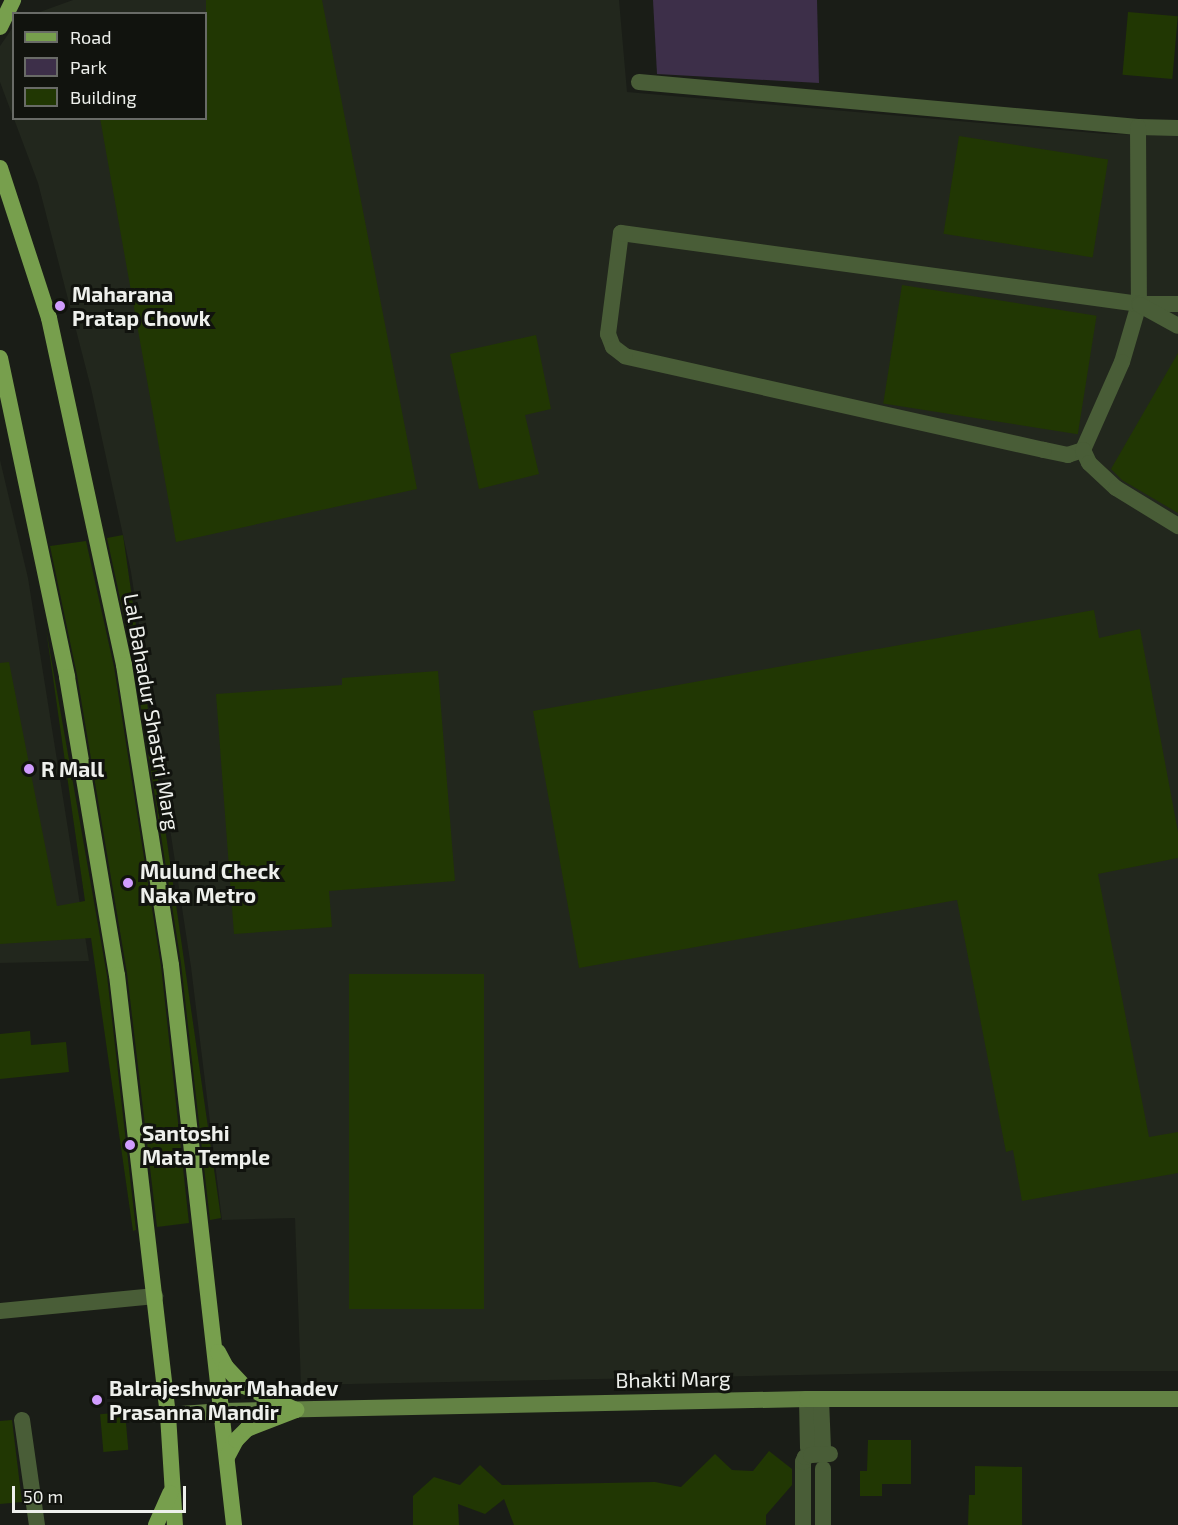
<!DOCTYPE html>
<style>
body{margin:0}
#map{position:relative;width:1178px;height:1525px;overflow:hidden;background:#1a1d17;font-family:"Exo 2",sans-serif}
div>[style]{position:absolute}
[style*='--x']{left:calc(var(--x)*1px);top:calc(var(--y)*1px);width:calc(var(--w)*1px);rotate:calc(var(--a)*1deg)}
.built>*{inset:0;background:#22271d}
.green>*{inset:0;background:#3d2f49}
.building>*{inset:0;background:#213703;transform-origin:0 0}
.minor>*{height:16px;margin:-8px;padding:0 8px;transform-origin:8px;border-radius:8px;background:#495d37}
.secondary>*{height:16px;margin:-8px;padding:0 8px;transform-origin:8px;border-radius:8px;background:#638244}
.primary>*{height:16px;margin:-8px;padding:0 8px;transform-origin:8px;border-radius:8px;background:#779f4d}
.dots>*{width:16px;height:16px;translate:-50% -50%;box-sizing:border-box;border:3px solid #11130e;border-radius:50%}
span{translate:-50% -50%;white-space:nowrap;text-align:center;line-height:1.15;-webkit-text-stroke:6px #11130e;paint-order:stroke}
.poi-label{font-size:21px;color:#eef0ec;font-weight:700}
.left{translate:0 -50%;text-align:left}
.street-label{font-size:21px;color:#eef0ec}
.legend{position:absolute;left:12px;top:12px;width:195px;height:108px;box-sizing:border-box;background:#11130e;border:2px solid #696b67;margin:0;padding:8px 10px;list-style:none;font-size:18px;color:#eef0ec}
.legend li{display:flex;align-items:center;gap:12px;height:30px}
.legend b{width:30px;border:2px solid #696b67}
.scale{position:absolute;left:12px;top:1486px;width:174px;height:27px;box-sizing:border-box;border:3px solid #eef0ec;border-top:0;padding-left:8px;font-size:18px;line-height:21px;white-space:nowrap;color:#eef0ec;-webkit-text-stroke:4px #11130e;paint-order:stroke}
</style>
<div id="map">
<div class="built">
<i style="clip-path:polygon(73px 0,619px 0,627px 92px,1106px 134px,1178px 135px,1178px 1371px,1002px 1371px,301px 1385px,295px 1218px,222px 1220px,191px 967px,131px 572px,91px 388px,38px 183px,14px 119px,206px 118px,206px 14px,37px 13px)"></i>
<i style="clip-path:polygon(13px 27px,13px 117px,0 82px,0 46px)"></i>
<i style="clip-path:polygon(0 460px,28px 578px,89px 961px,0 963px)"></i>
</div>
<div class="green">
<i style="clip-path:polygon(653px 0,817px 0,819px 83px,657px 74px)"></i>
</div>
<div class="building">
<i style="clip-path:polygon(206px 0,322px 0,417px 489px,176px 542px,100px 118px,206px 118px)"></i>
<i style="left:1128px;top:12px;width:50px;height:63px;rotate:5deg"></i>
<i style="left:959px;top:136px;width:151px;height:99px;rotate:9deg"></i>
<i style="left:902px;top:285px;width:197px;height:120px;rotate:9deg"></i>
<i style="clip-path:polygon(536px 335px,551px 409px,525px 415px,539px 474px,479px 489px,450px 354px)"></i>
<i style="clip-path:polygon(1178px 353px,1178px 513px,1122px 480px,1111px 469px)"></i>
<i style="clip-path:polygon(123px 535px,221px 1218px,210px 1220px,181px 963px,134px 663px,107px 538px)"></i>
<i style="clip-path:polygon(86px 541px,114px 667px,161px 966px,189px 1223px,157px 1227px,127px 973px,77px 675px,50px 546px)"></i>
<i style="clip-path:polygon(1094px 610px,1099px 638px,1140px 629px,1178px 832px,1178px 858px,1098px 874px,1149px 1137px,1178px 1132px,1178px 1173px,1022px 1201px,1013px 1150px,1006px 1152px,957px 900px,579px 968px,533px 711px)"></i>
<i style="clip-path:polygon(46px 629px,107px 976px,136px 1230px,133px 1231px,91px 938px,0 944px,0 663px,9px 662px,57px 906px,85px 901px)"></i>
<i style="clip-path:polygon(438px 671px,455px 881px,329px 891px,332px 927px,234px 934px,216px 694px,342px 685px,342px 678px)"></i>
<i style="left:349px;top:974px;width:135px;height:335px"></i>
<i style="clip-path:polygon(30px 1031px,31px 1045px,66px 1042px,69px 1072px,0 1079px,0 1034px)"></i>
<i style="left:125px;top:1412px;width:38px;height:25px;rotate:85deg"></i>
<i style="clip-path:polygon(12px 1420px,22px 1502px,0 1504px,0 1421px)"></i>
<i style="clip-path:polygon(868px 1440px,911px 1440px,911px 1484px,882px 1484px,882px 1496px,860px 1496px,860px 1471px,867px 1471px)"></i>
<i style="clip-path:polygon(769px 1451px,792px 1469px,792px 1485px,766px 1515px,766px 1525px,514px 1525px,504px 1499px,485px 1514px,458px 1504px,459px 1525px,413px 1525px,413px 1496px,434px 1477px,460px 1485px,480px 1465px,502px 1485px,655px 1482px,681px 1487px,715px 1454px,732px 1470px,753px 1471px)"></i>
<i style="clip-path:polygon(975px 1466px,1022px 1467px,1022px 1525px,968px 1525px,969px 1495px,975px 1495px)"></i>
</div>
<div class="minor">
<i style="--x:639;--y:82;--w:501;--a:5.15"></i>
<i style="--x:1178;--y:128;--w:40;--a:-178.6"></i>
<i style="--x:1138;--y:127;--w:177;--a:89.7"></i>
<i style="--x:1139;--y:304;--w:60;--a:106.3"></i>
<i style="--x:1122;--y:362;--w:96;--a:113.9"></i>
<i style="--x:1083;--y:450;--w:16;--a:162"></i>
<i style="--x:1068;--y:455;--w:25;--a:-168"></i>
<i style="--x:1044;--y:450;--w:429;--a:-167.4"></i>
<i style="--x:625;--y:356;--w:15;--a:-143"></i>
<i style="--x:613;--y:347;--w:14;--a:-111"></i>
<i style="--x:608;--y:334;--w:102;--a:-82.7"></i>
<i style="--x:621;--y:233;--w:523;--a:7.8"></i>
<i style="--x:1139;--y:304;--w:39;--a:0"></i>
<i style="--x:1140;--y:305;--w:43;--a:28.9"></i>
<i style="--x:1083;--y:450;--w:14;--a:65"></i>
<i style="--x:1089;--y:463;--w:37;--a:43"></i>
<i style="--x:1116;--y:488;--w:73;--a:31.5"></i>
<i style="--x:0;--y:1311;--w:156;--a:-5.5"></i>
<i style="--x:807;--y:1399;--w:49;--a:88.8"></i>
<i style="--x:821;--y:1399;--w:50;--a:87.7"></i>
<i style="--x:22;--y:1420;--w:106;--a:81.9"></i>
<i style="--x:823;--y:1469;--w:56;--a:90"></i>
<i style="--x:803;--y:1525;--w:63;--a:-90"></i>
<i style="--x:803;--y:1462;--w:5;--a:-68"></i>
<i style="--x:805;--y:1457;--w:6;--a:-18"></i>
<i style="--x:811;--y:1455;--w:19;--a:-3"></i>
</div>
<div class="secondary">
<i style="--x:168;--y:1415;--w:54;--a:-4.2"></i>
<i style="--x:222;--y:1411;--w:585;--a:-1.18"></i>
<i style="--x:807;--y:1399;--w:371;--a:0"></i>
</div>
<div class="primary">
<i style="--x:0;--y:27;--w:30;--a:-64"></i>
<i style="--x:0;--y:168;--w:158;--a:71.9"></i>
<i style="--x:49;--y:318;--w:355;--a:77.8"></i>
<i style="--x:124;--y:665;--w:304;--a:81.1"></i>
<i style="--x:171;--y:965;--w:564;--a:83.58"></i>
<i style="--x:0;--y:358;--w:326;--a:78.1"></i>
<i style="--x:67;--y:677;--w:302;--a:80.5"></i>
<i style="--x:117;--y:975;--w:443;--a:83.4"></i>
<i style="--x:168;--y:1415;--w:110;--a:86.4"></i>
<i style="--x:218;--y:1352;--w:17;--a:62"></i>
<i style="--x:226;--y:1367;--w:26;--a:47"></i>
<i style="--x:244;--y:1386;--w:57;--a:24.8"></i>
<i style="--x:227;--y:1457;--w:19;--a:-62"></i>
<i style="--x:236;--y:1440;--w:16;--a:-45"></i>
<i style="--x:247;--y:1429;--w:53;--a:-21.2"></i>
<i style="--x:156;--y:1525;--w:35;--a:-66"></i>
</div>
<div class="dots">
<i style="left:60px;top:306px;background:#d19dfe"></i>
<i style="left:29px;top:769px;background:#d19dfe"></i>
<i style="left:128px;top:883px;background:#d19dfe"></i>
<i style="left:130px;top:1145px;background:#d19dfe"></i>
<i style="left:97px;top:1400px;background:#d19dfe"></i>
</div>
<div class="poi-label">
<span class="left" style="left:72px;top:306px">Maharana<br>Pratap Chowk</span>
<span class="left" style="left:41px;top:769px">R Mall</span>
<span class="left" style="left:140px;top:883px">Mulund Check<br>Naka Metro</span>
<span class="left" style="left:142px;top:1145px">Santoshi<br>Mata Temple</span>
<span class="left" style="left:109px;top:1400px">Balrajeshwar Mahadev<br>Prasanna Mandir</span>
</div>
<div class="street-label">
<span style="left:152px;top:712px;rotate:80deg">Lal Bahadur Shastri Marg</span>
<span style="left:673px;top:1379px;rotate:-1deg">Bhakti Marg</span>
</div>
<ul class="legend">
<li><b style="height:8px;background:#779f4d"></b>Road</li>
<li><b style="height:16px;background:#3d2f49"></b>Park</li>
<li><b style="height:16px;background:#213703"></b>Building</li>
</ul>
<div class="scale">50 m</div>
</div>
